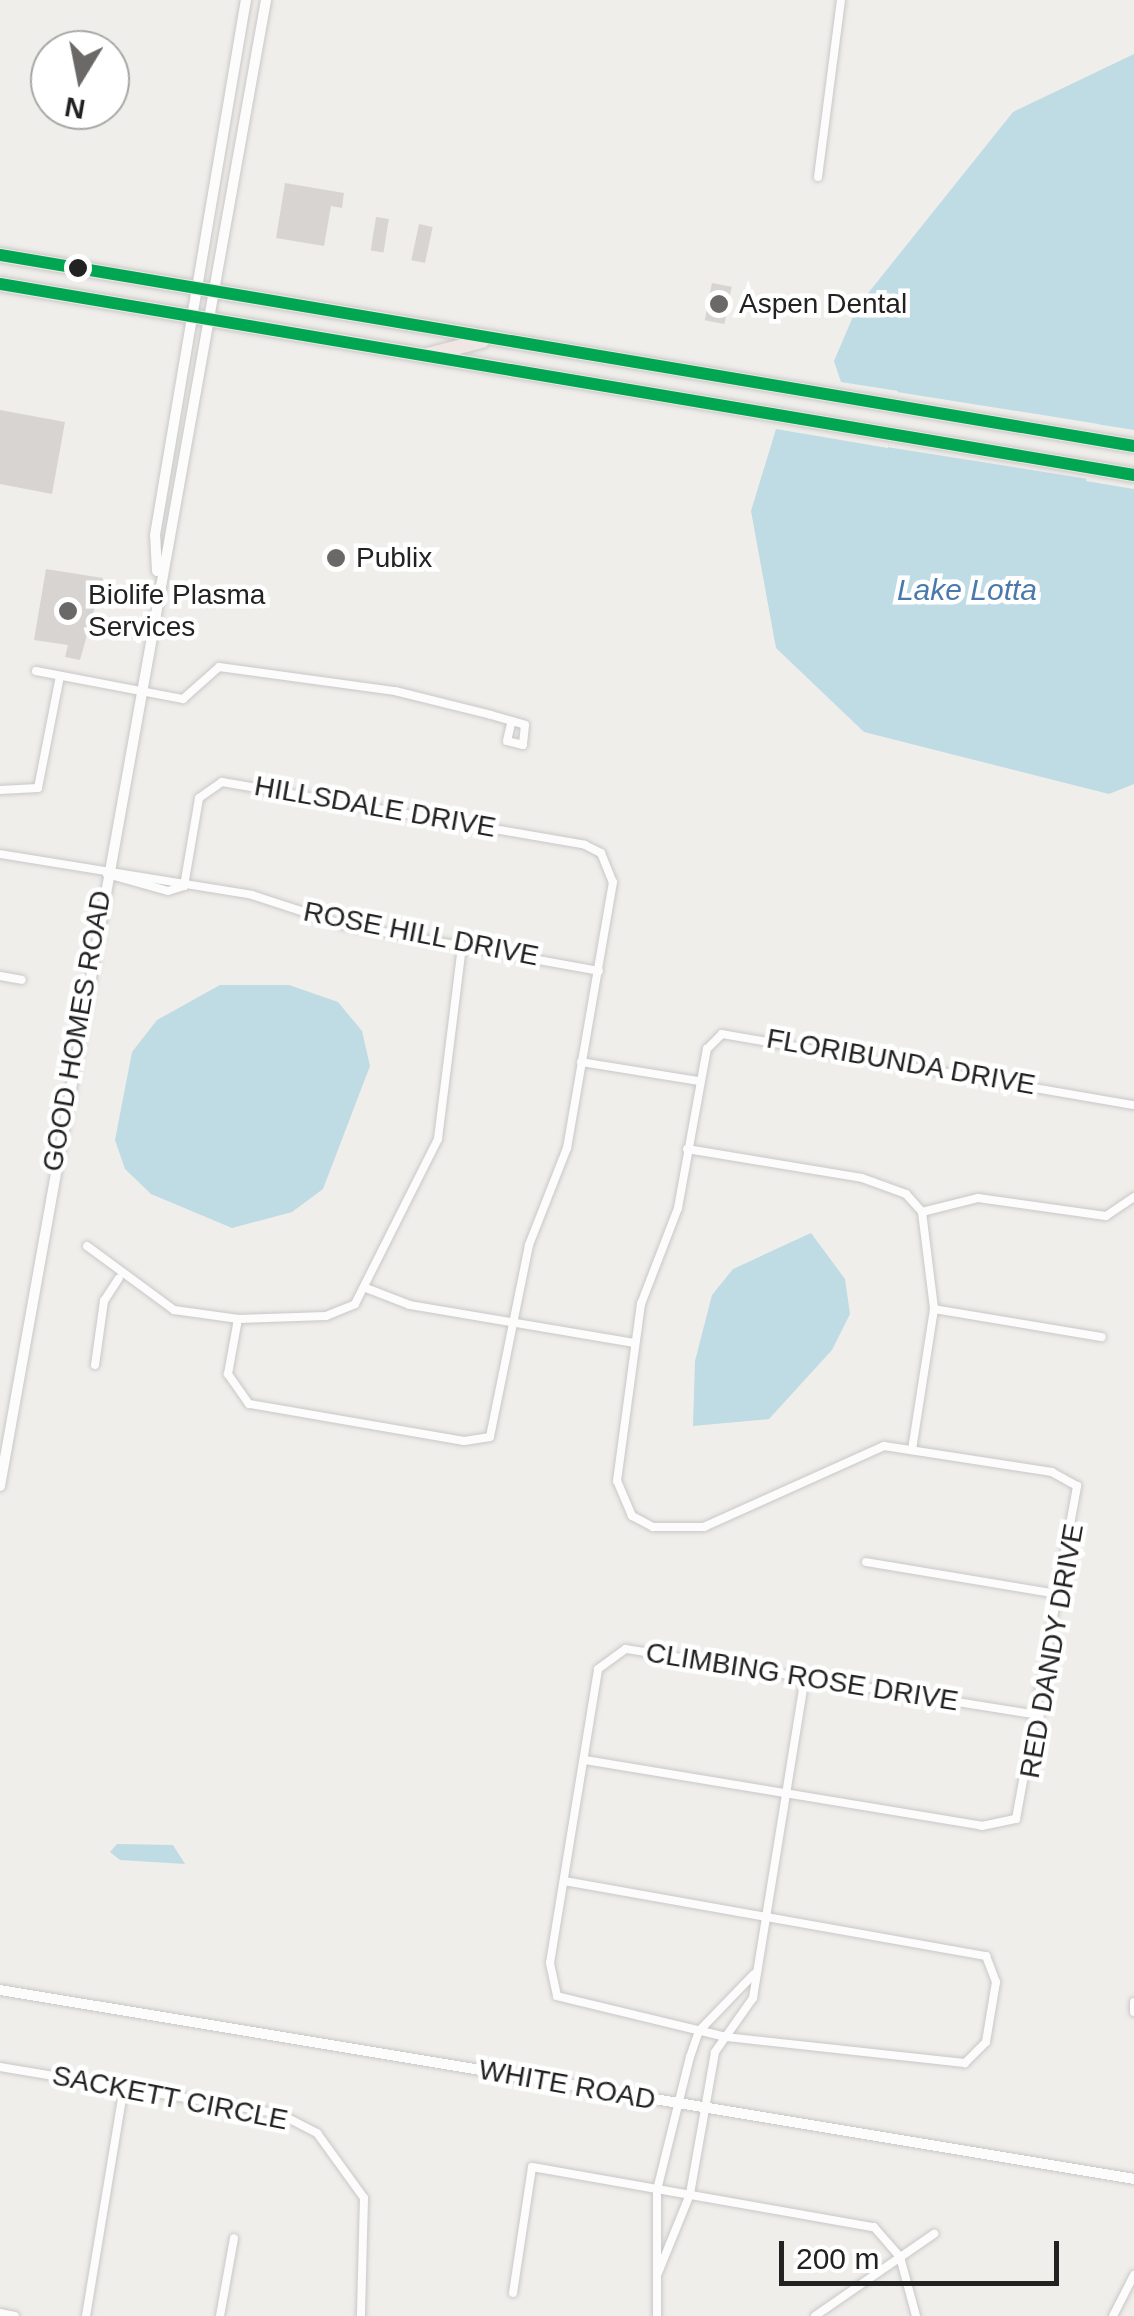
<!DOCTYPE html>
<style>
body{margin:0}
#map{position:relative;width:1134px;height:2316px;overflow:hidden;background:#f0eeeb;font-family:Helvetica,sans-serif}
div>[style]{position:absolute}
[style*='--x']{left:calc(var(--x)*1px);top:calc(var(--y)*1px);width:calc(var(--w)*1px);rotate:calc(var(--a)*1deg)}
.water>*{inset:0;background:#bfdbe3}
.pier>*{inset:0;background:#f0eeeb;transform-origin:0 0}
.building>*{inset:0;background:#d7d4d2;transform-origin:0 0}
.roads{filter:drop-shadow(0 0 2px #c9c8c7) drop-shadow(0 0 2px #c9c8c7)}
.minor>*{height:8px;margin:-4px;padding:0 4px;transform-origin:4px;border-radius:4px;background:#fdfcfc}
.tertiary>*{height:10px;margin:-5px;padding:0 5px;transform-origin:5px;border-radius:5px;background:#fdfcfc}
.trunk>*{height:14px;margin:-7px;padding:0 7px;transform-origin:7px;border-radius:7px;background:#f0e6e4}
.bus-1>*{height:12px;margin:-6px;padding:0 6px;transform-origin:6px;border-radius:6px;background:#00a651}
.dots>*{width:28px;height:28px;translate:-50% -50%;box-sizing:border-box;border:5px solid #fff;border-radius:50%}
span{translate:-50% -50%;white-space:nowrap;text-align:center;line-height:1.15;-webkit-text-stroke:9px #fff;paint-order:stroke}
.poi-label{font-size:28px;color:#222}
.left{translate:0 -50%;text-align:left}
.street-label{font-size:28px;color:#222}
.water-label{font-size:30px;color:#4a7aab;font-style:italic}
.north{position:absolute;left:30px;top:30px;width:100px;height:100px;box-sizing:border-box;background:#fff;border:2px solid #a7a7a7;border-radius:50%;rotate:190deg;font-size:28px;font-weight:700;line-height:40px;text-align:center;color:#222}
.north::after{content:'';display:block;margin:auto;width:35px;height:45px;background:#6a6968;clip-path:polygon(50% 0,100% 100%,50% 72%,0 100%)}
.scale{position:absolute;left:779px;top:2241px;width:280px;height:45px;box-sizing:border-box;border:5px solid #222;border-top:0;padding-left:12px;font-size:30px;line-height:35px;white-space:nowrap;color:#222;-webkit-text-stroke:8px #fff;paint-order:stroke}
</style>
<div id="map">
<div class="water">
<i style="clip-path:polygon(1134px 54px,1134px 430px,1096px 424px,1086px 481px,1134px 489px,1134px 784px,1109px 794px,864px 732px,776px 648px,751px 511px,776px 429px,888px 448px,898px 391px,841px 382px,834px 361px,857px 307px,1013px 112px)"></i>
<i style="clip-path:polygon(220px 985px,289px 985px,338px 1002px,362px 1031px,370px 1066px,323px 1189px,292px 1212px,232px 1228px,151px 1194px,125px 1169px,115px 1140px,132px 1052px,157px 1020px)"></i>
<i style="clip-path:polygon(811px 1233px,845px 1279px,850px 1314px,832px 1350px,769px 1419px,693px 1426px,695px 1361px,712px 1295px,733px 1269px)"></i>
<i style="clip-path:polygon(117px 1844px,173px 1845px,185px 1864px,120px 1860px,110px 1852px)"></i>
</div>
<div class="pier">
<i style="left:897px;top:392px;width:204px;height:56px;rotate:9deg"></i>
</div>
<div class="building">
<i style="clip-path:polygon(285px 183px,344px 193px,342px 208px,331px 206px,324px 246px,276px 238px)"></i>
<i style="left:376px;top:217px;width:13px;height:34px;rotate:9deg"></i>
<i style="left:419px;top:224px;width:14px;height:37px;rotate:12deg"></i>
<i style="left:712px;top:283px;width:20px;height:38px;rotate:11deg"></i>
<i style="clip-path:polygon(0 410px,65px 422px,52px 494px,0 484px)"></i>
<i style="clip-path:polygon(46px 569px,103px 578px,80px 660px,65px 657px,68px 645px,34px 640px)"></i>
</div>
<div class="roads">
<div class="minor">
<i style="--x:818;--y:177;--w:178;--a:-82.6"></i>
<i style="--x:36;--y:671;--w:150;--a:10.8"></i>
<i style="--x:183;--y:699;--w:48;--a:-41.6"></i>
<i style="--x:219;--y:667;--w:178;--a:7.8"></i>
<i style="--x:395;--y:691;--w:99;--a:14"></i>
<i style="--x:491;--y:715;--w:35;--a:16"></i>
<i style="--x:525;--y:725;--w:20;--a:96"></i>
<i style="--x:523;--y:745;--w:16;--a:-166"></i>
<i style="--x:507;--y:741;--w:17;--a:-77"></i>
<i style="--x:0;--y:790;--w:38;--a:-3"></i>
<i style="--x:38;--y:788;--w:114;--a:-78.9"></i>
<i style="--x:0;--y:854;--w:255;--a:9.2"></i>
<i style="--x:252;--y:895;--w:97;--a:18.1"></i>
<i style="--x:344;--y:925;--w:259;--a:10.2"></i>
<i style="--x:107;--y:874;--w:63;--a:15.6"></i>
<i style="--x:168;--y:891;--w:17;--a:-17"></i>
<i style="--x:184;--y:886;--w:89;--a:-80.3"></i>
<i style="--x:199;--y:798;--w:28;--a:-35"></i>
<i style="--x:222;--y:782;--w:368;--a:9.8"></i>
<i style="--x:585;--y:845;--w:18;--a:27"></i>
<i style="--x:601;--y:853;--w:31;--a:68"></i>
<i style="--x:613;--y:882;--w:270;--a:99.8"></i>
<i style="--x:567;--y:1148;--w:104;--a:111.4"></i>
<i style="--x:529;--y:1245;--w:196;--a:101.5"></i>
<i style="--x:490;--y:1437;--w:26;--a:171"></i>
<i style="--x:464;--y:1441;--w:218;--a:-170.2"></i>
<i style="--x:249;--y:1404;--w:37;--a:-125"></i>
<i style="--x:228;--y:1374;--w:56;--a:-79.7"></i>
<i style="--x:0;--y:976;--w:22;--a:10"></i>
<i style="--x:581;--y:1062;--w:119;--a:9.2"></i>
<i style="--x:687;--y:1149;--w:177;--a:9.4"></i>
<i style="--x:862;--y:1178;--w:47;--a:20"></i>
<i style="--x:906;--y:1194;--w:24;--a:48"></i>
<i style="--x:922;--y:1212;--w:98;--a:82.9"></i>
<i style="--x:934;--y:1309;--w:143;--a:98.9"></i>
<i style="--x:922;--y:1212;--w:58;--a:-14"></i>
<i style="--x:978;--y:1198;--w:129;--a:8"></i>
<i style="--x:1106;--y:1216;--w:34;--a:-34"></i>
<i style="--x:87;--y:1246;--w:108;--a:36.3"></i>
<i style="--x:174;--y:1310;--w:65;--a:8"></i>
<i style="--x:238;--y:1319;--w:88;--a:-2"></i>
<i style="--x:326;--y:1316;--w:31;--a:-22"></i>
<i style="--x:355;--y:1304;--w:185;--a:-63.3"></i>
<i style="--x:438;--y:1139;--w:195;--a:-82.9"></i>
<i style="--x:366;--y:1288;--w:47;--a:21.1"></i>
<i style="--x:410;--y:1305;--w:228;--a:9.6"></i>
<i style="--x:934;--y:1309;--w:170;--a:9.5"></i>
<i style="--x:95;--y:1365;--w:65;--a:-82"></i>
<i style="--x:104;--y:1301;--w:27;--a:-57"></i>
<i style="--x:866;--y:1562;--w:200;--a:9.5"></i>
<i style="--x:585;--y:1760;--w:402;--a:9.4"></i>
<i style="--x:982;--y:1826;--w:35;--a:-12"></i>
<i style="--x:1016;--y:1819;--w:339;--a:-79.6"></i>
<i style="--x:1077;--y:1486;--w:29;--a:-151"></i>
<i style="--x:1052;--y:1472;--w:170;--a:-171.2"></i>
<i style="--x:884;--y:1446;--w:197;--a:155.8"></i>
<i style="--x:704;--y:1527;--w:51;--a:180"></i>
<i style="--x:653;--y:1527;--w:24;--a:-152"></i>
<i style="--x:632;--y:1516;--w:38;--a:-113"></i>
<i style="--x:617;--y:1481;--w:179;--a:-82.3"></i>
<i style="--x:641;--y:1304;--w:103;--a:-68.9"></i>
<i style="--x:678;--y:1208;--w:162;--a:-79.7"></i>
<i style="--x:707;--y:1049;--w:21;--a:-45"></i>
<i style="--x:722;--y:1034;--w:418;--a:9.8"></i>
<i style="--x:564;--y:1881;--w:429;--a:10.1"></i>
<i style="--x:986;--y:1956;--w:28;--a:69"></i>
<i style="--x:996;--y:1982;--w:61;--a:99.5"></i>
<i style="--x:986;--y:2042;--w:30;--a:135"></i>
<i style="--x:965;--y:2063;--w:240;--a:-173.8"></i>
<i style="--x:726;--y:2037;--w:174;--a:-166.4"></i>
<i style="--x:557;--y:1996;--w:34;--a:-102"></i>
<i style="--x:550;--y:1963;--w:298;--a:-80.7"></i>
<i style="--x:598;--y:1669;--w:34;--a:-36"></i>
<i style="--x:626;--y:1649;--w:419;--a:9.1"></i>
<i style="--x:1134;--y:2002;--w:10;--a:90"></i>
<i style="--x:0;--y:2067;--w:284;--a:9.5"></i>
<i style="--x:280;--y:2114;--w:42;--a:27.2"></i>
<i style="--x:317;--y:2133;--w:80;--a:54.1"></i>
<i style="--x:364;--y:2198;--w:118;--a:91.5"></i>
<i style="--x:658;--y:2273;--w:85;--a:-67.9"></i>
<i style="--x:690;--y:2194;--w:144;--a:-80"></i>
<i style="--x:715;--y:2052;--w:66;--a:-54.9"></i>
<i style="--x:753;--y:1998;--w:324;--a:-80.8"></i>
<i style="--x:513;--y:2293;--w:127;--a:-81.4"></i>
<i style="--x:532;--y:2167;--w:347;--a:10"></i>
<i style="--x:874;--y:2227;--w:40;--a:49"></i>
<i style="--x:900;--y:2257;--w:61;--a:74.8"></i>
<i style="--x:0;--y:2313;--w:15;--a:11"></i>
<i style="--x:86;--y:2316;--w:233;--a:-80.6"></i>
<i style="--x:220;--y:2316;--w:79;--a:-79.8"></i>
<i style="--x:657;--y:2316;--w:126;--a:-90"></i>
<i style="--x:657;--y:2190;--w:137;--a:-76.1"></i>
<i style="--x:690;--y:2057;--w:28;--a:-71"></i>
<i style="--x:699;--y:2031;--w:79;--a:-46"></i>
<i style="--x:815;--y:2316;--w:145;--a:-34.6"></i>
<i style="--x:1113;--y:2316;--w:46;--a:-62.9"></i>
</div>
<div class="tertiary">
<i style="--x:157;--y:571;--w:36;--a:-93"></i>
<i style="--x:155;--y:535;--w:543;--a:-80.35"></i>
<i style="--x:0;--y:1486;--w:1510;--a:-79.85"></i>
<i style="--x:0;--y:1990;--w:1150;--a:9.46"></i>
</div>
<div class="trunk">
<i style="--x:0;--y:255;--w:1150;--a:9.56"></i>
<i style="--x:0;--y:284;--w:1150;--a:9.56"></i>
<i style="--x:427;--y:355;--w:57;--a:-14.3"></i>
</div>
</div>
<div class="bus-1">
<i style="--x:0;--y:255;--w:1150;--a:9.56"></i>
<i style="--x:0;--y:284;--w:1150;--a:9.56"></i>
</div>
<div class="dots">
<i style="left:78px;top:268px;background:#222"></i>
<i style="left:719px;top:304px;background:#6a6968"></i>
<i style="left:336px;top:558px;background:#6a6968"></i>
<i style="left:68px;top:611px;background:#6a6968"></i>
</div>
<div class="poi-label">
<span class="left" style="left:739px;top:304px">Aspen Dental</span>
<span class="left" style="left:356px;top:558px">Publix</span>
<span class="left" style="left:88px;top:611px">Biolife Plasma<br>Services</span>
</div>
<div class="street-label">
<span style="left:375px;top:807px;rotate:10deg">HILLSDALE DRIVE</span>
<span style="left:421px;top:934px;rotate:11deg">ROSE HILL DRIVE</span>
<span style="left:77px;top:1031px;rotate:-80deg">GOOD HOMES ROAD</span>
<span style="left:901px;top:1062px;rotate:10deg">FLORIBUNDA DRIVE</span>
<span style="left:1052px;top:1651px;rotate:-80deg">RED DANDY DRIVE</span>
<span style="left:802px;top:1677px;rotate:9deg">CLIMBING ROSE DRIVE</span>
<span style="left:567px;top:2085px;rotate:10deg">WHITE ROAD</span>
<span style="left:170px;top:2098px;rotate:11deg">SACKETT CIRCLE</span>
</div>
<div class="water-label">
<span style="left:967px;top:590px">Lake Lotta</span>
</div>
<div class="north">N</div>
<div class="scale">200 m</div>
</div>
